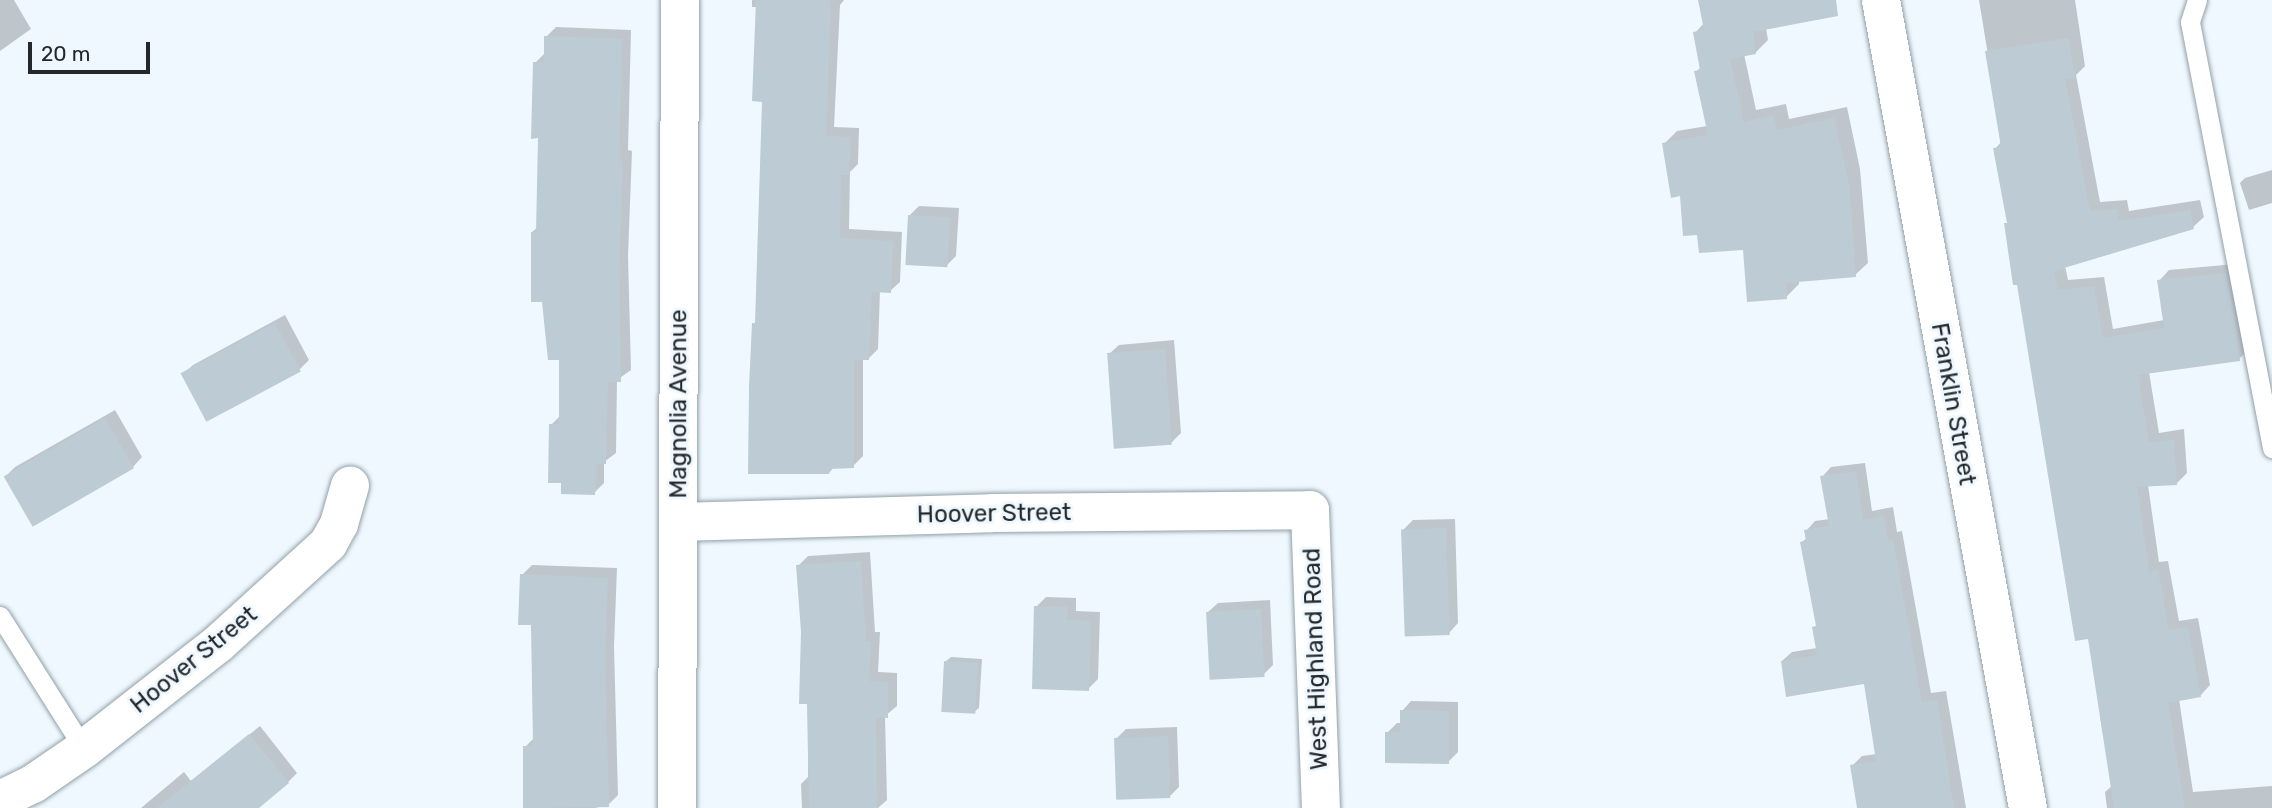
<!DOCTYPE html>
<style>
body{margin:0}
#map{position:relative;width:2272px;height:808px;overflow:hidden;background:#eff8fe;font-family:Rubik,sans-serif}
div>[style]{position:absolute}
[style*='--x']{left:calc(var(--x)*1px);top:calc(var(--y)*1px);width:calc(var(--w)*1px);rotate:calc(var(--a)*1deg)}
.shadow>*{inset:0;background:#0003}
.building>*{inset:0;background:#bccbd4;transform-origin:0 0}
.roads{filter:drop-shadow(0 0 2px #92a1a9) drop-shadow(0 0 2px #92a1a9)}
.lane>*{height:19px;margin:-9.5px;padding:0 9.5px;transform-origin:9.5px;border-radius:9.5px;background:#fff}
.street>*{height:38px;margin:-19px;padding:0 19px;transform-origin:19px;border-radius:19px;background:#fff}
span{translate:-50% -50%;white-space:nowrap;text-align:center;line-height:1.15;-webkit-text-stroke:6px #eff8fe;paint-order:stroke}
.street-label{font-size:24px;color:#22282b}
.scale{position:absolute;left:28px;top:42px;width:122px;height:32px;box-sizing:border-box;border:4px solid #22282b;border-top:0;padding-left:9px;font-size:21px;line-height:24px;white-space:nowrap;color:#22282b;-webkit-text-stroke:5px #eff8fe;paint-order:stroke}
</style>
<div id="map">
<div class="shadow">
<i style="clip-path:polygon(0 0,14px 0,31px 29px,0 51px)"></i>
<i style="clip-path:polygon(752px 0,844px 0,840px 5px,834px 127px,859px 128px,858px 164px,850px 172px,849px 229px,902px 232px,900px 282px,890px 291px,880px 291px,878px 349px,868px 359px,863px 358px,863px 456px,853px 466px,834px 467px,829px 473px,754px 324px,757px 320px,764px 100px,758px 7px,752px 7px)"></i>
<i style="clip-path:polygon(1700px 0,1828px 0,1766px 28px,1768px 40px,1756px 52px,1744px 54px,1756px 110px,1786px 104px,1789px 119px,1847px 107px,1860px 169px,1868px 263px,1855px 275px,1799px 280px,1799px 284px,1786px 297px,1745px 248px,1699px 233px,1664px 144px,1677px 131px,1707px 126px,1696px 72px,1701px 67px,1695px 33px,1704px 23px)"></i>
<i style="clip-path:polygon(1979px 0,2075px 0,2085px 66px,2076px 75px,2100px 202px,2127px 200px,2129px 211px,2200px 200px,2204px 217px,2193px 227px,2065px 266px,2068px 280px,2104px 277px,2113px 329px,2164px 320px,2159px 281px,2169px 270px,2236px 264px,2249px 349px,2239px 359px,2149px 372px,2159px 433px,2184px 429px,2187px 473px,2177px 483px,2148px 485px,2159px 562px,2168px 561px,2179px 621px,2198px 618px,2210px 685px,2200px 696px,2179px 699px,2193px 792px,2272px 786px,2272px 808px,2107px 808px,2105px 792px,2112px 786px,2100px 716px,2103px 713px,2006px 224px,2009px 221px,1995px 149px,2002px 141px)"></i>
<i style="clip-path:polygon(556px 27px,631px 30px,628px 150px,632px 151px,628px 256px,631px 370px,617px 380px,616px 453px,604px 462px,604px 483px,594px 493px,563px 481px,551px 425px,561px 415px,560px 358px,543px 300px,532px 232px,538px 227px,540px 137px,535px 63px,545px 53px,546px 37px)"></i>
<i style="clip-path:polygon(2272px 170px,2272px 203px,2249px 210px,2240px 183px,2245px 178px)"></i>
<i style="clip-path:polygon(919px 206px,959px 208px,956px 256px,947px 265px,910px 215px)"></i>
<i style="clip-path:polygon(285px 315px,309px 360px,300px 369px,183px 374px,193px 365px)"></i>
<i style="clip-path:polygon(1174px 340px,1181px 433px,1171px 443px,1109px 354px,1119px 345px)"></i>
<i style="clip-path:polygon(115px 410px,142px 457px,133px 467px,5px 477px,15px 467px)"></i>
<i style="clip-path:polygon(1865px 463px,1872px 511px,1893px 507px,1897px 532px,1902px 531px,1931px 693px,1946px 691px,1966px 808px,1858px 808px,1852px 766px,1862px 756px,1877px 754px,1865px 682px,1782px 661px,1792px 652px,1817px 648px,1814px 628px,1818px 624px,1802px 542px,1807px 538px,1806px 531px,1815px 521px,1830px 519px,1822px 477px,1831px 467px)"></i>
<i style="clip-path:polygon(1455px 519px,1458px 623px,1449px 633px,1403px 530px,1413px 520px)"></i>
<i style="clip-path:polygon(870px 552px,875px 632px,880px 632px,878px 672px,897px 673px,897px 706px,885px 716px,887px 800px,878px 808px,802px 808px,801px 784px,808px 777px,808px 703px,798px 566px,808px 556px)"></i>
<i style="clip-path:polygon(532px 565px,617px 568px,614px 647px,618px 795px,608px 805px,595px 808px,524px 808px,525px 747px,535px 737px,532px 623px,522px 575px)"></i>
<i style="clip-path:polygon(1046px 597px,1076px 598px,1076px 611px,1100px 612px,1098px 679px,1088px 689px,1036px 607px)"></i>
<i style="clip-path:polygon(1270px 600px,1273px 665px,1263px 675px,1208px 612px,1218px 603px)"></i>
<i style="clip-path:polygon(951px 657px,982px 659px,979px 708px,974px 712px,946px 661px)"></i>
<i style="clip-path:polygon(1411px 701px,1458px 702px,1458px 752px,1448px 762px,1387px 733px,1397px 723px,1402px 723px,1402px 711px)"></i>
<i style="clip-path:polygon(260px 726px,297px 773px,288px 782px,226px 808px,141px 808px,184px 772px,191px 781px)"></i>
<i style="clip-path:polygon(1177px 727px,1179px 787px,1170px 796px,1116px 739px,1126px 729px)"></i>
</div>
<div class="building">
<i style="clip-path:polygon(756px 0,831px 0,826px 136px,851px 137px,849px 175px,841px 175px,840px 238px,893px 241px,891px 293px,872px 292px,869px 360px,854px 360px,854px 468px,830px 469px,829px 474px,748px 474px,749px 387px,752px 323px,755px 323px,762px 102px,752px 101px)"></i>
<i style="clip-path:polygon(1698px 0,1836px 0,1838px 16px,1753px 32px,1756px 54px,1730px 59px,1744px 122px,1773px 115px,1777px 130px,1834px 118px,1849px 183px,1856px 277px,1786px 283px,1787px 299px,1747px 302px,1743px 250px,1699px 253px,1697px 235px,1683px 236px,1680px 196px,1671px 198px,1662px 143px,1708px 135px,1694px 71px,1700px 70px,1693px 32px,1704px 30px)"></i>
<i style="clip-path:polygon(544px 36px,622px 39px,619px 160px,623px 160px,619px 267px,621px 382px,608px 382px,606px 464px,595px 464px,595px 495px,561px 494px,561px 483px,548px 483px,549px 424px,559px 424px,559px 360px,548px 360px,542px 302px,531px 302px,531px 232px,536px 232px,538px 138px,531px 139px,533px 62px,544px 62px)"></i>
<i style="clip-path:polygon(2069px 38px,2075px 78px,2065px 79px,2090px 211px,2117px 209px,2119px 221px,2190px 210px,2194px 229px,2054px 271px,2058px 290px,2094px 286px,2103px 338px,2164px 328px,2157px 280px,2226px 273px,2233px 309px,2240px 361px,2138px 375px,2149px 443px,2174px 439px,2177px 485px,2137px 487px,2149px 572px,2158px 570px,2169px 630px,2188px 627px,2201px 697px,2168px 703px,2185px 808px,2114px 808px,2088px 639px,2075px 641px,2017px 285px,2013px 285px,2004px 223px,2007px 223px,1993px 148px,2001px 147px,1985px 51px)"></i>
<i style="left:908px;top:215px;width:42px;height:50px;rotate:3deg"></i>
<i style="left:275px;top:323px;width:55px;height:107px;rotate:62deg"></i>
<i style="left:1165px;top:349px;width:96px;height:58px;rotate:86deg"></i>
<i style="left:105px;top:418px;width:58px;height:117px;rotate:60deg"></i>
<i style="clip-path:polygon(1856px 471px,1863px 520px,1884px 516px,1888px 541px,1893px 540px,1922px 702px,1937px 700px,1954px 808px,1857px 808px,1850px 765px,1876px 761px,1864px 684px,1786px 697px,1781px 661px,1817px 655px,1812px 627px,1816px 626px,1800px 542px,1806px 541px,1804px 530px,1829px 526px,1820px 476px)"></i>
<i style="left:1446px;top:528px;width:107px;height:45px;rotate:88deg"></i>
<i style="clip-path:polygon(861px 561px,866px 641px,871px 641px,869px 681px,888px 682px,888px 718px,876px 717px,877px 808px,809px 808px,807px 704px,799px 704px,801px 632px,796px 565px)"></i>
<i style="clip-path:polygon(520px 574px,608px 578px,605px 658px,609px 807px,523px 808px,523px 746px,533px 746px,531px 625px,518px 625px)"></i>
<i style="clip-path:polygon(1034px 606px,1068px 607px,1067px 620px,1091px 621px,1089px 691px,1032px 689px)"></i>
<i style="left:1261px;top:609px;width:68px;height:55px;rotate:87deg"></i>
<i style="left:944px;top:661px;width:34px;height:51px;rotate:3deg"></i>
<i style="clip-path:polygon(1400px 710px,1449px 711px,1449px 764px,1385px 763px,1385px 732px,1400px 732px)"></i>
<i style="clip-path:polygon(249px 734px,289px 783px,259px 808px,157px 808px)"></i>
<i style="left:1168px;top:736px;width:62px;height:54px;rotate:88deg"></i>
</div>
<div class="roads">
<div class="lane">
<i style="--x:2197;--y:0;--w:23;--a:108"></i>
<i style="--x:2190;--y:22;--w:434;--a:79.1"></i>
<i style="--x:0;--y:616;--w:157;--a:57.7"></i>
</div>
<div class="street">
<i style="--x:1881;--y:0;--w:821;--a:79.69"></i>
<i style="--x:678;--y:522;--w:314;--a:-1.6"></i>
<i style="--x:992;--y:513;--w:318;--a:-0.5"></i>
<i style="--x:1310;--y:510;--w:298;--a:87.9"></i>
<i style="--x:0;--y:800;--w:37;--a:-26"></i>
<i style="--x:33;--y:784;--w:62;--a:-34.5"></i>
<i style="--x:84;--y:749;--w:170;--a:-38.1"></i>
<i style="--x:218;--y:644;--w:149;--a:-42.3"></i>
<i style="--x:328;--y:544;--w:23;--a:-61"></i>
<i style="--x:339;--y:524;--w:40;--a:-74"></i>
<i style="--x:677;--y:808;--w:808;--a:-89.79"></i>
</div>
</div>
<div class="street-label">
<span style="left:679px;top:404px;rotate:-90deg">Magnolia Avenue</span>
<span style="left:1953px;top:404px;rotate:80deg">Franklin Street</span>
<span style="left:994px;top:514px;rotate:-1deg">Hoover Street</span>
<span style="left:1316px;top:659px;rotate:-92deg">West Highland Road</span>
<span style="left:194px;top:660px;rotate:-39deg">Hoover Street</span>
</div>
<div class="scale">20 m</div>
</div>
